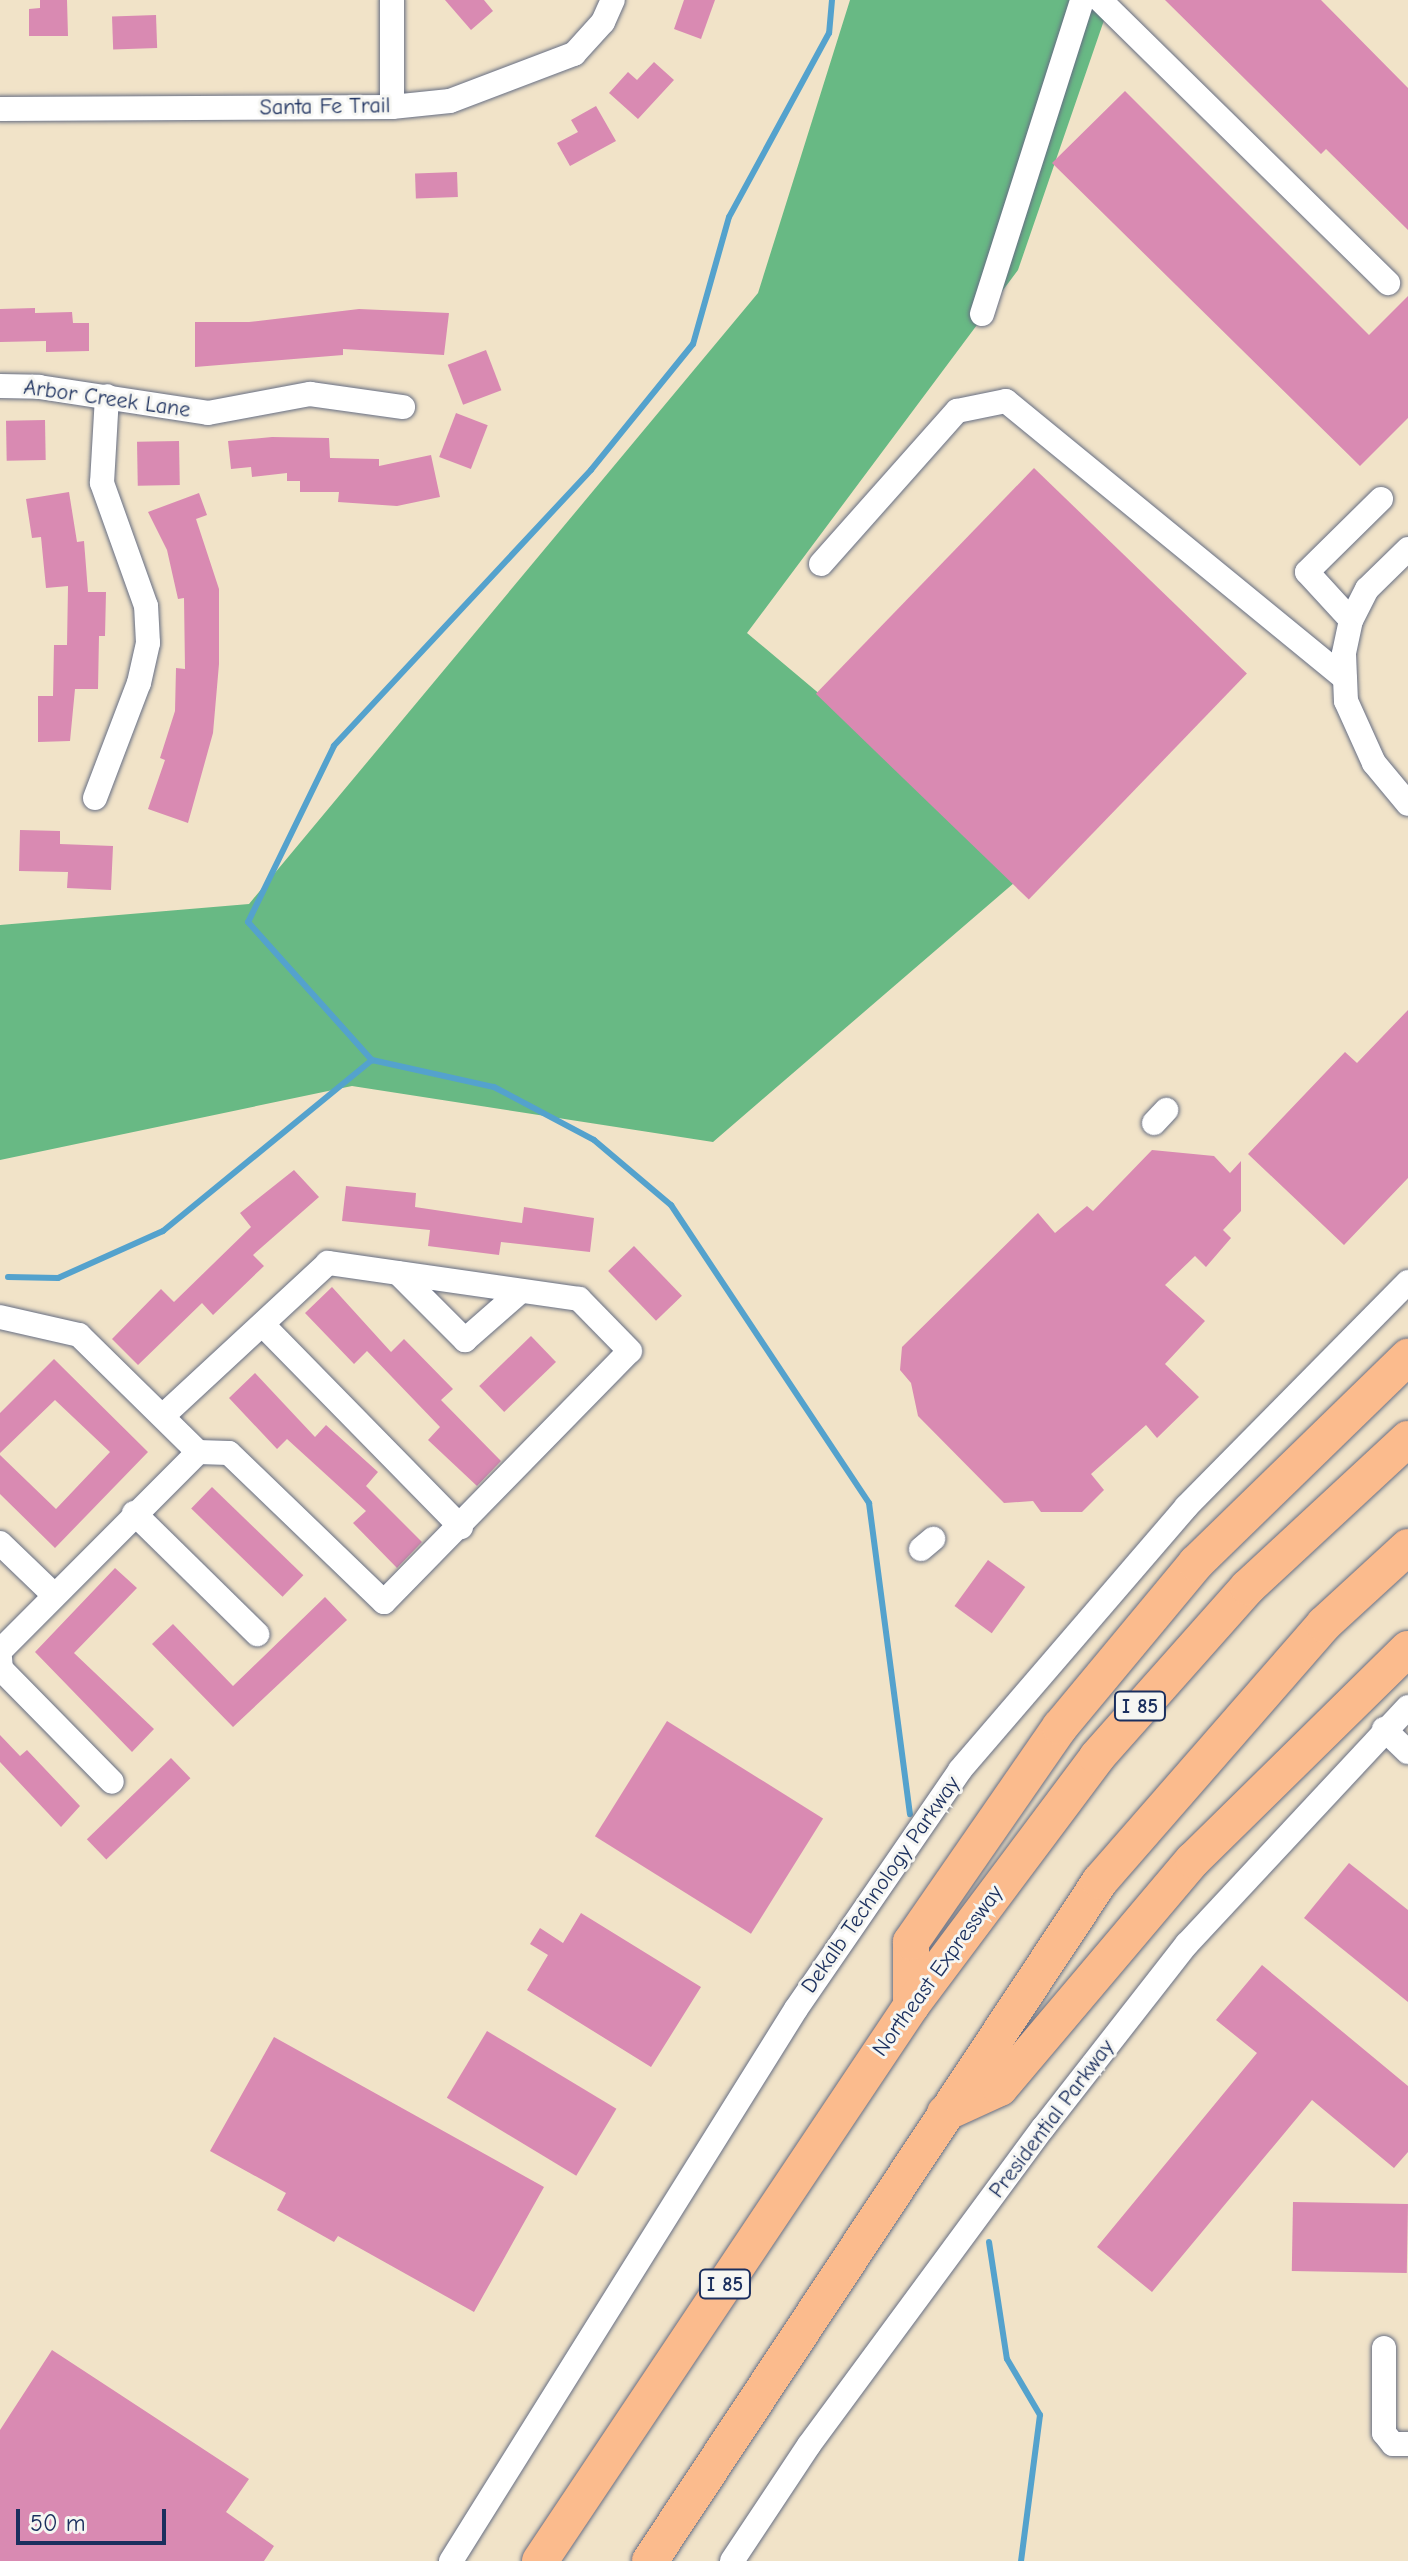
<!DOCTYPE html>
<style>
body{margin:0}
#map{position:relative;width:1408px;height:2561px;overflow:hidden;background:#f1e3c8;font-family:"Comic Neue",sans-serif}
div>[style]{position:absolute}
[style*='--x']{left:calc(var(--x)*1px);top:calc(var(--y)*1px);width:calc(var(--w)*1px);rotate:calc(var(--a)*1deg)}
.forest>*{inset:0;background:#68b984}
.stream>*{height:6px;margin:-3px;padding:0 3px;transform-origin:3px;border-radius:3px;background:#54a2cd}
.building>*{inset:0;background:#d98ab2;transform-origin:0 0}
.roads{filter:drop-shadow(0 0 2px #666e83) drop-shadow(0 0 2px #666e83)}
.minor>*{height:24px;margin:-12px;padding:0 12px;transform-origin:12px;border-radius:12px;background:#fff}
.highway>*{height:36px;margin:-18px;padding:0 18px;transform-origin:18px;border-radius:18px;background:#fbbb8d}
span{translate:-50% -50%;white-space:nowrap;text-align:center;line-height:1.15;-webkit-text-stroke:6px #f6f6f2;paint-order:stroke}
.shield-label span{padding:2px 6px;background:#f6f6f2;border:2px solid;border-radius:6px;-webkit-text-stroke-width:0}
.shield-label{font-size:20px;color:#1b2f5e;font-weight:700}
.street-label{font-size:22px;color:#1b2f5e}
.scale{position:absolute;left:16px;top:2509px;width:150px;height:36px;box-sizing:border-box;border:4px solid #1b2f5e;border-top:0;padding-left:10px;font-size:24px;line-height:28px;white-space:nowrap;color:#1b2f5e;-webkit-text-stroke:6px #f6f6f2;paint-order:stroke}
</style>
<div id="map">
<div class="forest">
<i style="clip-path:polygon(850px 0,1111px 0,1018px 270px,747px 633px,1029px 870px,713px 1142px,352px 1086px,0 1160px,0 925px,249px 904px,758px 293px)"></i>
</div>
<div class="stream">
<i style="--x:832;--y:0;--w:33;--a:95"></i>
<i style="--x:829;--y:33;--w:209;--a:118.5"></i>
<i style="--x:729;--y:217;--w:132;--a:105.8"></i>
<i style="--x:693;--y:344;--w:162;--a:129"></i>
<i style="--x:591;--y:470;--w:377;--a:133"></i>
<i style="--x:334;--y:746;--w:196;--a:116"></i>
<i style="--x:248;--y:922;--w:186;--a:48.1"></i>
<i style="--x:372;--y:1060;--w:125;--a:12.5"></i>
<i style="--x:494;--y:1087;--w:113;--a:27.9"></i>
<i style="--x:594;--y:1140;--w:101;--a:40.2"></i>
<i style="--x:671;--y:1205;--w:358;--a:56.4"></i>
<i style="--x:869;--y:1503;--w:314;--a:82.5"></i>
<i style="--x:8;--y:1277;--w:50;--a:1.1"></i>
<i style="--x:58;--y:1278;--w:115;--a:-24.1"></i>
<i style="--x:163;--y:1231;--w:270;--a:-39.3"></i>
<i style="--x:989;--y:2242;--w:118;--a:81.3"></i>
<i style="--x:1007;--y:2359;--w:65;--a:59.5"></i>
<i style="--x:1040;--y:2415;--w:147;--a:97.4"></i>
</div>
<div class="building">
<i style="clip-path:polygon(40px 0,67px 0,68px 36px,29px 36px,29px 9px,40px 8px)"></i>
<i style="clip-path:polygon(445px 0,484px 0,493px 11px,471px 30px)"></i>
<i style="clip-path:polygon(684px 0,715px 0,701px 39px,674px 29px)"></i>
<i style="clip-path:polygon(1165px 0,1321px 0,1408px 88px,1408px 230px,1326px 149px,1321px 154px)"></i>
<i style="left:156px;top:15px;width:33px;height:44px;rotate:88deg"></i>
<i style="clip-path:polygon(654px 62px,674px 80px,638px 119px,609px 93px,628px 72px,637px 80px)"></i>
<i style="clip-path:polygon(1125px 91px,1369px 335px,1408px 296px,1408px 418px,1360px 466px,1052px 163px)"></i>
<i style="clip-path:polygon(596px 106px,616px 141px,570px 166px,557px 143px,578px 132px,571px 120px)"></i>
<i style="left:457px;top:172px;width:25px;height:42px;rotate:88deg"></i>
<i style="clip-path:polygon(35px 308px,35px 313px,72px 312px,73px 323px,89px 323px,89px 351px,46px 352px,46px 341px,0 342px,0 309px)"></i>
<i style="clip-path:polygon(359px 309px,449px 313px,444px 355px,343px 349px,343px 355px,195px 367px,195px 322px,249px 322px)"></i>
<i style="left:486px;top:350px;width:43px;height:41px;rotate:69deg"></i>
<i style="left:456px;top:413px;width:34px;height:47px;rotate:21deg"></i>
<i style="left:45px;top:420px;width:40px;height:39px;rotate:89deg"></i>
<i style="clip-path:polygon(272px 437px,329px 438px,330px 458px,379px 459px,379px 466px,431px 455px,440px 497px,397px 506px,338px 502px,339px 492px,300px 492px,300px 481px,287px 481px,287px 473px,252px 477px,251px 467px,231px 469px,228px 441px)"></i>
<i style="left:179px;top:441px;width:44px;height:42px;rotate:89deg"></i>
<i style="left:1034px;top:468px;width:296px;height:314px;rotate:44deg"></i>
<i style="clip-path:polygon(69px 492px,77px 542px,84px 541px,88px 592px,106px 592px,105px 636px,99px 636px,98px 689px,75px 689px,70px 741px,38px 742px,38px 696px,53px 696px,54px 645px,67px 645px,68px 586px,46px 588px,41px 537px,32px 538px,26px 499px)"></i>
<i style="clip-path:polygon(199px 493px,207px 515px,196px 519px,219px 589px,219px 664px,213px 733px,188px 823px,148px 809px,165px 760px,160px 758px,175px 711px,176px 668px,185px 669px,184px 598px,178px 599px,167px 550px,148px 512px)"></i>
<i style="clip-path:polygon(20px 830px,60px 831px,60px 844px,113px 846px,111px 890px,67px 888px,68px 872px,19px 871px)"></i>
<i style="clip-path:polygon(1408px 1010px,1408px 1178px,1344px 1245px,1248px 1154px,1345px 1052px,1357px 1063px)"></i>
<i style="clip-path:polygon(1152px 1150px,1214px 1156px,1230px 1173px,1241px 1161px,1241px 1211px,1223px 1230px,1231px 1238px,1206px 1267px,1195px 1256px,1165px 1285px,1205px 1321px,1165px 1364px,1199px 1397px,1157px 1438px,1146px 1425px,1091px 1474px,1104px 1490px,1082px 1512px,1041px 1512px,1033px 1501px,1004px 1503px,918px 1416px,911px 1383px,900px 1370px,902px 1347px,1038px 1213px,1055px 1233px,1087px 1206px,1093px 1211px)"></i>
<i style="clip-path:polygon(294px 1170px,319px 1197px,253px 1255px,264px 1266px,213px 1315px,202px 1303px,138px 1365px,112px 1339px,161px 1289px,174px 1302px,251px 1227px,240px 1213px)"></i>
<i style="clip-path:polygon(346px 1186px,416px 1193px,415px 1207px,522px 1223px,524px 1207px,594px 1218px,590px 1252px,501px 1242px,499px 1255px,428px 1246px,430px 1230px,342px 1221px)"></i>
<i style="left:634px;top:1246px;width:69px;height:36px;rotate:46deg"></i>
<i style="clip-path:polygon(332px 1287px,391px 1352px,404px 1339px,453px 1389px,441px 1400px,501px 1461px,477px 1486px,428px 1440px,440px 1427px,367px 1351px,354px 1364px,305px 1313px)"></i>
<i style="left:531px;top:1336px;width:36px;height:72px;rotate:46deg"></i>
<i style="clip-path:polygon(54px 1359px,148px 1452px,55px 1548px,0 1494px,0 1455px,56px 1509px,110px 1452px,55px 1400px,0 1453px,0 1413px)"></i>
<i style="clip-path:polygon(255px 1373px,315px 1437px,326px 1425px,378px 1472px,366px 1486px,422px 1542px,397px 1568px,353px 1523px,366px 1511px,287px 1439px,277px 1449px,229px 1398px)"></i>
<i style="left:212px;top:1487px;width:127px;height:30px;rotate:44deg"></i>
<i style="left:988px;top:1560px;width:46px;height:57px;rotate:36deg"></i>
<i style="clip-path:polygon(115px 1568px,137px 1588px,74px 1653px,154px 1729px,132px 1752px,35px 1652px)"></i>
<i style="clip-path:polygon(325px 1597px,347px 1620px,233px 1727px,152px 1644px,173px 1624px,233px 1686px)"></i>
<i style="left:667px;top:1721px;width:184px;height:136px;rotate:32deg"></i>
<i style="clip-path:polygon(0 1735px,20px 1756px,27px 1750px,80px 1806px,61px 1827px,0 1762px)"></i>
<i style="left:171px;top:1758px;width:28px;height:117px;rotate:46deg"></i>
<i style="clip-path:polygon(1349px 1863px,1408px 1910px,1408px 2002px,1304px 1918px)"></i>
<i style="clip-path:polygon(581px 1913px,701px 1987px,651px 2067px,527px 1990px,548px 1955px,530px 1944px,540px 1928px,563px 1943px)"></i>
<i style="clip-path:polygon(1262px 1965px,1408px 2086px,1408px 2152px,1394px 2168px,1312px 2100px,1152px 2292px,1097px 2247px,1257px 2053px,1216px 2020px)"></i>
<i style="left:487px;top:2031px;width:151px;height:78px;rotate:31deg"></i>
<i style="clip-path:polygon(274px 2037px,544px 2187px,474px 2312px,338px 2236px,334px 2242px,277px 2210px,286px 2193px,210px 2151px)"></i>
<i style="left:1293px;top:2202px;width:115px;height:69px;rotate:1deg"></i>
<i style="clip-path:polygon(52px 2350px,249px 2479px,226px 2512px,274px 2546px,264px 2561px,0 2561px,0 2430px)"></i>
</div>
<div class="roads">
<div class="minor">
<i style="--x:392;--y:0;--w:107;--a:90"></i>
<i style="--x:1100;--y:0;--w:404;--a:44.5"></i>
<i style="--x:0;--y:109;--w:392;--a:-0.3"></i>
<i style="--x:392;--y:107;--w:58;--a:-5.9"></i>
<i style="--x:450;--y:101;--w:133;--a:-20.8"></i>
<i style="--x:574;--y:54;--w:43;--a:-47.8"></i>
<i style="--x:603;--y:22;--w:24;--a:-66"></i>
<i style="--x:982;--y:314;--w:330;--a:-72.3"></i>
<i style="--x:0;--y:386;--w:39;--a:1"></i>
<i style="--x:39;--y:387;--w:171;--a:8.7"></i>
<i style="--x:208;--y:413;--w:104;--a:-10.6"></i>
<i style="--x:310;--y:394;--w:94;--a:8"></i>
<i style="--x:1408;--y:549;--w:57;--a:135.7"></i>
<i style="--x:1367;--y:589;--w:35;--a:117"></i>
<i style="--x:1351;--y:620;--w:35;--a:102"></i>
<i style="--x:1344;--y:654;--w:47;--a:87.6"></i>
<i style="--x:1346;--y:701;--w:68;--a:65.7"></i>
<i style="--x:1374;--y:763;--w:53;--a:50.3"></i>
<i style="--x:821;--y:564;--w:205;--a:-48.4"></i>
<i style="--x:957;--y:411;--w:50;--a:-11.5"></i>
<i style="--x:1006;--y:401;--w:438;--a:39.3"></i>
<i style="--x:1351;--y:620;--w:65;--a:-132.5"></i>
<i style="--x:1307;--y:572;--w:104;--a:-44.6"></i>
<i style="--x:95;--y:798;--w:123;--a:-69.1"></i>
<i style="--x:139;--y:683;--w:41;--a:-77.3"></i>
<i style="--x:148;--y:643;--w:37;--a:-93"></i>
<i style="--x:146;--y:606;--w:131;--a:-109.7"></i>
<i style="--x:102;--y:483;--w:87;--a:-86.7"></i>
<i style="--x:1154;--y:1123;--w:18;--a:-47"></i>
<i style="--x:398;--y:1273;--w:95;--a:45"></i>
<i style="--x:465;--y:1340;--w:74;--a:-41.2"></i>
<i style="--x:0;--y:1317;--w:81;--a:12.8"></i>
<i style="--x:79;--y:1335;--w:167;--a:44.5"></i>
<i style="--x:198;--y:1452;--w:31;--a:2"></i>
<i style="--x:229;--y:1453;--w:215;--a:43.9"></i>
<i style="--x:384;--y:1602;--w:351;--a:-45.6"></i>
<i style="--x:630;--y:1351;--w:73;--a:-134.4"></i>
<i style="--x:579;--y:1299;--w:254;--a:-171.8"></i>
<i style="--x:328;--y:1263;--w:222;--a:137.2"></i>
<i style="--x:263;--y:1325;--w:283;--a:45.6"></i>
<i style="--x:134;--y:1513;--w:173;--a:44.5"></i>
<i style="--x:0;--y:1543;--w:75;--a:43.9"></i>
<i style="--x:921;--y:1549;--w:16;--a:-40"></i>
<i style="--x:0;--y:1651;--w:281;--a:-45.1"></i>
<i style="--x:0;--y:1658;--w:11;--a:85"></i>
<i style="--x:1;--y:1669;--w:158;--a:45.5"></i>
<i style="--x:1384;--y:1729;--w:33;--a:44"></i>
<i style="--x:1384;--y:2348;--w:85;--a:90"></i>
<i style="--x:1384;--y:2433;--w:14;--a:51"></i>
<i style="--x:1393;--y:2444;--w:15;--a:0"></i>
<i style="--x:451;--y:2561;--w:651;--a:-57.99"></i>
<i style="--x:796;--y:2009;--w:290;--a:-55.5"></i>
<i style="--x:960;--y:1770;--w:347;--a:-49.3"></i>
<i style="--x:1186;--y:1507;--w:316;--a:-45.4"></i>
<i style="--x:732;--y:2561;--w:139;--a:-56.4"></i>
<i style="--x:809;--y:2445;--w:394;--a:-53.6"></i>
<i style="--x:1043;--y:2128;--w:234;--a:-52"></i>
<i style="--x:1187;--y:1944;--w:324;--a:-47"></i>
</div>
<div class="highway">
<i style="--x:911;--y:2006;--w:64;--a:-90"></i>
<i style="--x:911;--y:1942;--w:262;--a:-55.3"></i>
<i style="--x:1060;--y:1727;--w:213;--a:-50.3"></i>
<i style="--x:1196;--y:1563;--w:296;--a:-44.2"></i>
<i style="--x:945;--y:2113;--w:60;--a:-24.4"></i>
<i style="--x:1000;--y:2088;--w:299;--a:-49.8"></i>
<i style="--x:1193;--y:1860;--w:301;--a:-44.5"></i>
<i style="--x:540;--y:2561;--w:668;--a:-56.24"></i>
<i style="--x:911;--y:2006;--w:311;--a:-53.2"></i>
<i style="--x:1097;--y:1757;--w:227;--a:-48.4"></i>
<i style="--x:1248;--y:1587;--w:218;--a:-42.8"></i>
<i style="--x:650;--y:2561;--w:815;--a:-56.5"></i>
<i style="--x:1100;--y:1881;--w:341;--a:-48.9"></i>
<i style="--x:1324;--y:1624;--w:114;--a:-42.5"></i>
</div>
</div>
<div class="shield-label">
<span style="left:1140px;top:1706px">I 85</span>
<span style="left:725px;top:2284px">I 85</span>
</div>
<div class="street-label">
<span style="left:325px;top:107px;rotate:-1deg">Santa Fe Trail</span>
<span style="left:107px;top:399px;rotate:8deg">Arbor Creek Lane</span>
<span style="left:881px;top:1885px;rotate:-55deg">Dekalb Technology Parkway</span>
<span style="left:938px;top:1971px;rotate:-54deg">Northeast Expressway</span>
<span style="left:1052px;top:2119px;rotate:-53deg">Presidential Parkway</span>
</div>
<div class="scale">50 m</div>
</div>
